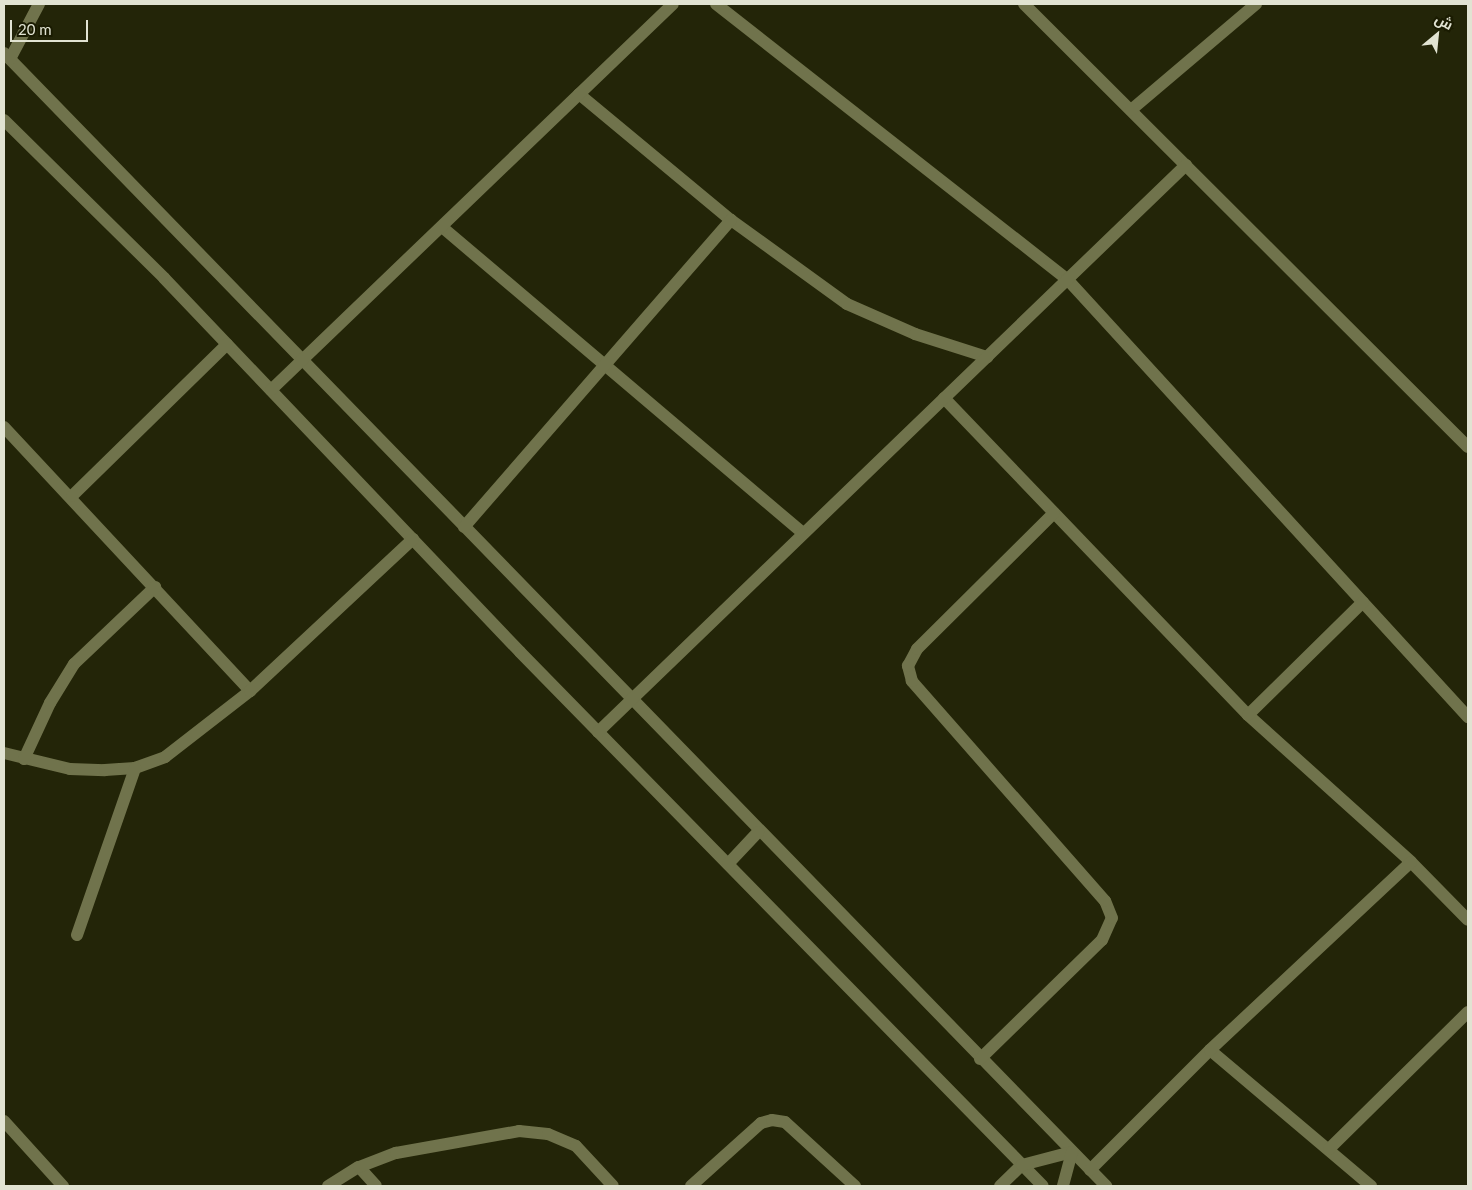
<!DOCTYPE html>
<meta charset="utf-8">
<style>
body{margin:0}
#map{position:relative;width:1472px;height:1190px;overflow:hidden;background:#232508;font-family:Lato,Cairo,sans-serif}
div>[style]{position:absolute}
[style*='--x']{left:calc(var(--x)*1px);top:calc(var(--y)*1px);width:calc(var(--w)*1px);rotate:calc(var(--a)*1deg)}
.minor>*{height:12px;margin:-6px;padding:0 6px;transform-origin:6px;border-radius:6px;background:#70734c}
span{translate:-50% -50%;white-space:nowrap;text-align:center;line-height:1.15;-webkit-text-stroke:5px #1a1b01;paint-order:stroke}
.frame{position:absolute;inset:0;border:5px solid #e1e3d2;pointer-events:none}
.north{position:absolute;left:1412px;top:10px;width:50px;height:50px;-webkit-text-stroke:4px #1a1b01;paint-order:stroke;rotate:28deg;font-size:14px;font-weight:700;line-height:20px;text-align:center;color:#e1e3d2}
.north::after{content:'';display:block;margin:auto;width:18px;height:22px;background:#e1e3d2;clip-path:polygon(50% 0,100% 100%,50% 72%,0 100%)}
.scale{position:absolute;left:10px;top:20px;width:78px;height:22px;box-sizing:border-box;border:2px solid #e1e3d2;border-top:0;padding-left:6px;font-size:15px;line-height:18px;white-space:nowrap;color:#e1e3d2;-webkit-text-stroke:4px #1a1b01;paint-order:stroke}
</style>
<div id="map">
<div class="minor">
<i style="--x:716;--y:4;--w:446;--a:38.1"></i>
<i style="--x:1067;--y:279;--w:594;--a:47.53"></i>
<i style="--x:1024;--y:4;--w:627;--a:44.94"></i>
<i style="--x:4;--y:53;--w:1581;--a:45.79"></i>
<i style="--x:10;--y:59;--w:62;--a:-62.2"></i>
<i style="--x:579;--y:94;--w:197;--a:39.7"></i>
<i style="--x:731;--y:220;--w:143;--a:35.9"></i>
<i style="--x:847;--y:304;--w:74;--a:23.8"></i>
<i style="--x:915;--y:334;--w:76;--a:17.7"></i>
<i style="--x:1131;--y:110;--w:164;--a:-40.3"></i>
<i style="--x:4;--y:120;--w:225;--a:44.6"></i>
<i style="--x:164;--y:278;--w:516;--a:46.41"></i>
<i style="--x:520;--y:652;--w:747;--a:45.6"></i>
<i style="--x:442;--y:227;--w:473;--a:40.3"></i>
<i style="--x:271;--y:390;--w:557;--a:-43.84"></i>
<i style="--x:944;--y:398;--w:439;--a:46.2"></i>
<i style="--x:1248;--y:715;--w:219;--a:42"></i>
<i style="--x:1411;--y:862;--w:81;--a:45.5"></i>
<i style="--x:4;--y:427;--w:361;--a:47"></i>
<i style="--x:72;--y:496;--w:217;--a:-44.4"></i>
<i style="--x:464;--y:527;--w:407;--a:-49"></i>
<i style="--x:1248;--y:715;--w:161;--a:-44.5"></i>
<i style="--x:598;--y:732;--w:817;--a:-43.96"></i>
<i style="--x:4;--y:753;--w:68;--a:13.6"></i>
<i style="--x:70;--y:769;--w:35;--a:2"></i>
<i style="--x:105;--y:770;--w:30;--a:-4"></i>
<i style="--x:135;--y:768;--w:32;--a:-20"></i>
<i style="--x:165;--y:757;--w:108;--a:-37.8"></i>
<i style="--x:250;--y:691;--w:223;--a:-43"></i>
<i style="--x:24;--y:759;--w:62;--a:-65.1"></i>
<i style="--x:50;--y:703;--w:46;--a:-58.4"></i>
<i style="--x:74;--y:664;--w:112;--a:-43.5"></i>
<i style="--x:728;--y:864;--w:44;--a:-46.8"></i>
<i style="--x:77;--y:935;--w:177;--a:-70.8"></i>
<i style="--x:1210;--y:1050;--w:211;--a:40.2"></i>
<i style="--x:980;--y:1059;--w:170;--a:-44.3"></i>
<i style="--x:1102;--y:940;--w:24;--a:-66"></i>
<i style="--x:1112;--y:918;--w:18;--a:-112"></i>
<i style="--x:1105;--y:901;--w:293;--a:-131.3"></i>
<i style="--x:912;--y:681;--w:16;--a:-105"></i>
<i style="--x:908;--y:666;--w:19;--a:-62"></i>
<i style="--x:917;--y:649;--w:193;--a:-44.8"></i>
<i style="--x:4;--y:1121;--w:88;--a:47.8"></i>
<i style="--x:1329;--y:1149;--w:195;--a:-44.6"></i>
<i style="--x:359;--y:1167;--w:25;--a:48"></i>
<i style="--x:1090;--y:1170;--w:170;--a:-45"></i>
<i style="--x:1210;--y:1050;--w:275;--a:-43.1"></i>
<i style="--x:328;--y:1186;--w:36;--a:-32"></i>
<i style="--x:359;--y:1167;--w:40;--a:-21"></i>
<i style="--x:396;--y:1153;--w:125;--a:-10.1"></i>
<i style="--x:519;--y:1131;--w:29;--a:6"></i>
<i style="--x:548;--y:1134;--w:30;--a:23"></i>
<i style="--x:576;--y:1146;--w:54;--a:47.2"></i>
<i style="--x:691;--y:1186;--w:94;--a:-42"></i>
<i style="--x:761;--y:1123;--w:11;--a:-15"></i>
<i style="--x:772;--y:1120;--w:13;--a:9"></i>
<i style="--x:785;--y:1122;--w:95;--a:42.4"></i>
<i style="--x:1000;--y:1186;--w:30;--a:-44"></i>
<i style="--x:1022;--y:1165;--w:52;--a:-14.6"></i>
<i style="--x:1072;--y:1152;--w:35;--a:105"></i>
</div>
<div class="frame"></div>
<div class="north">ش</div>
<div class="scale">20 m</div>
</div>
